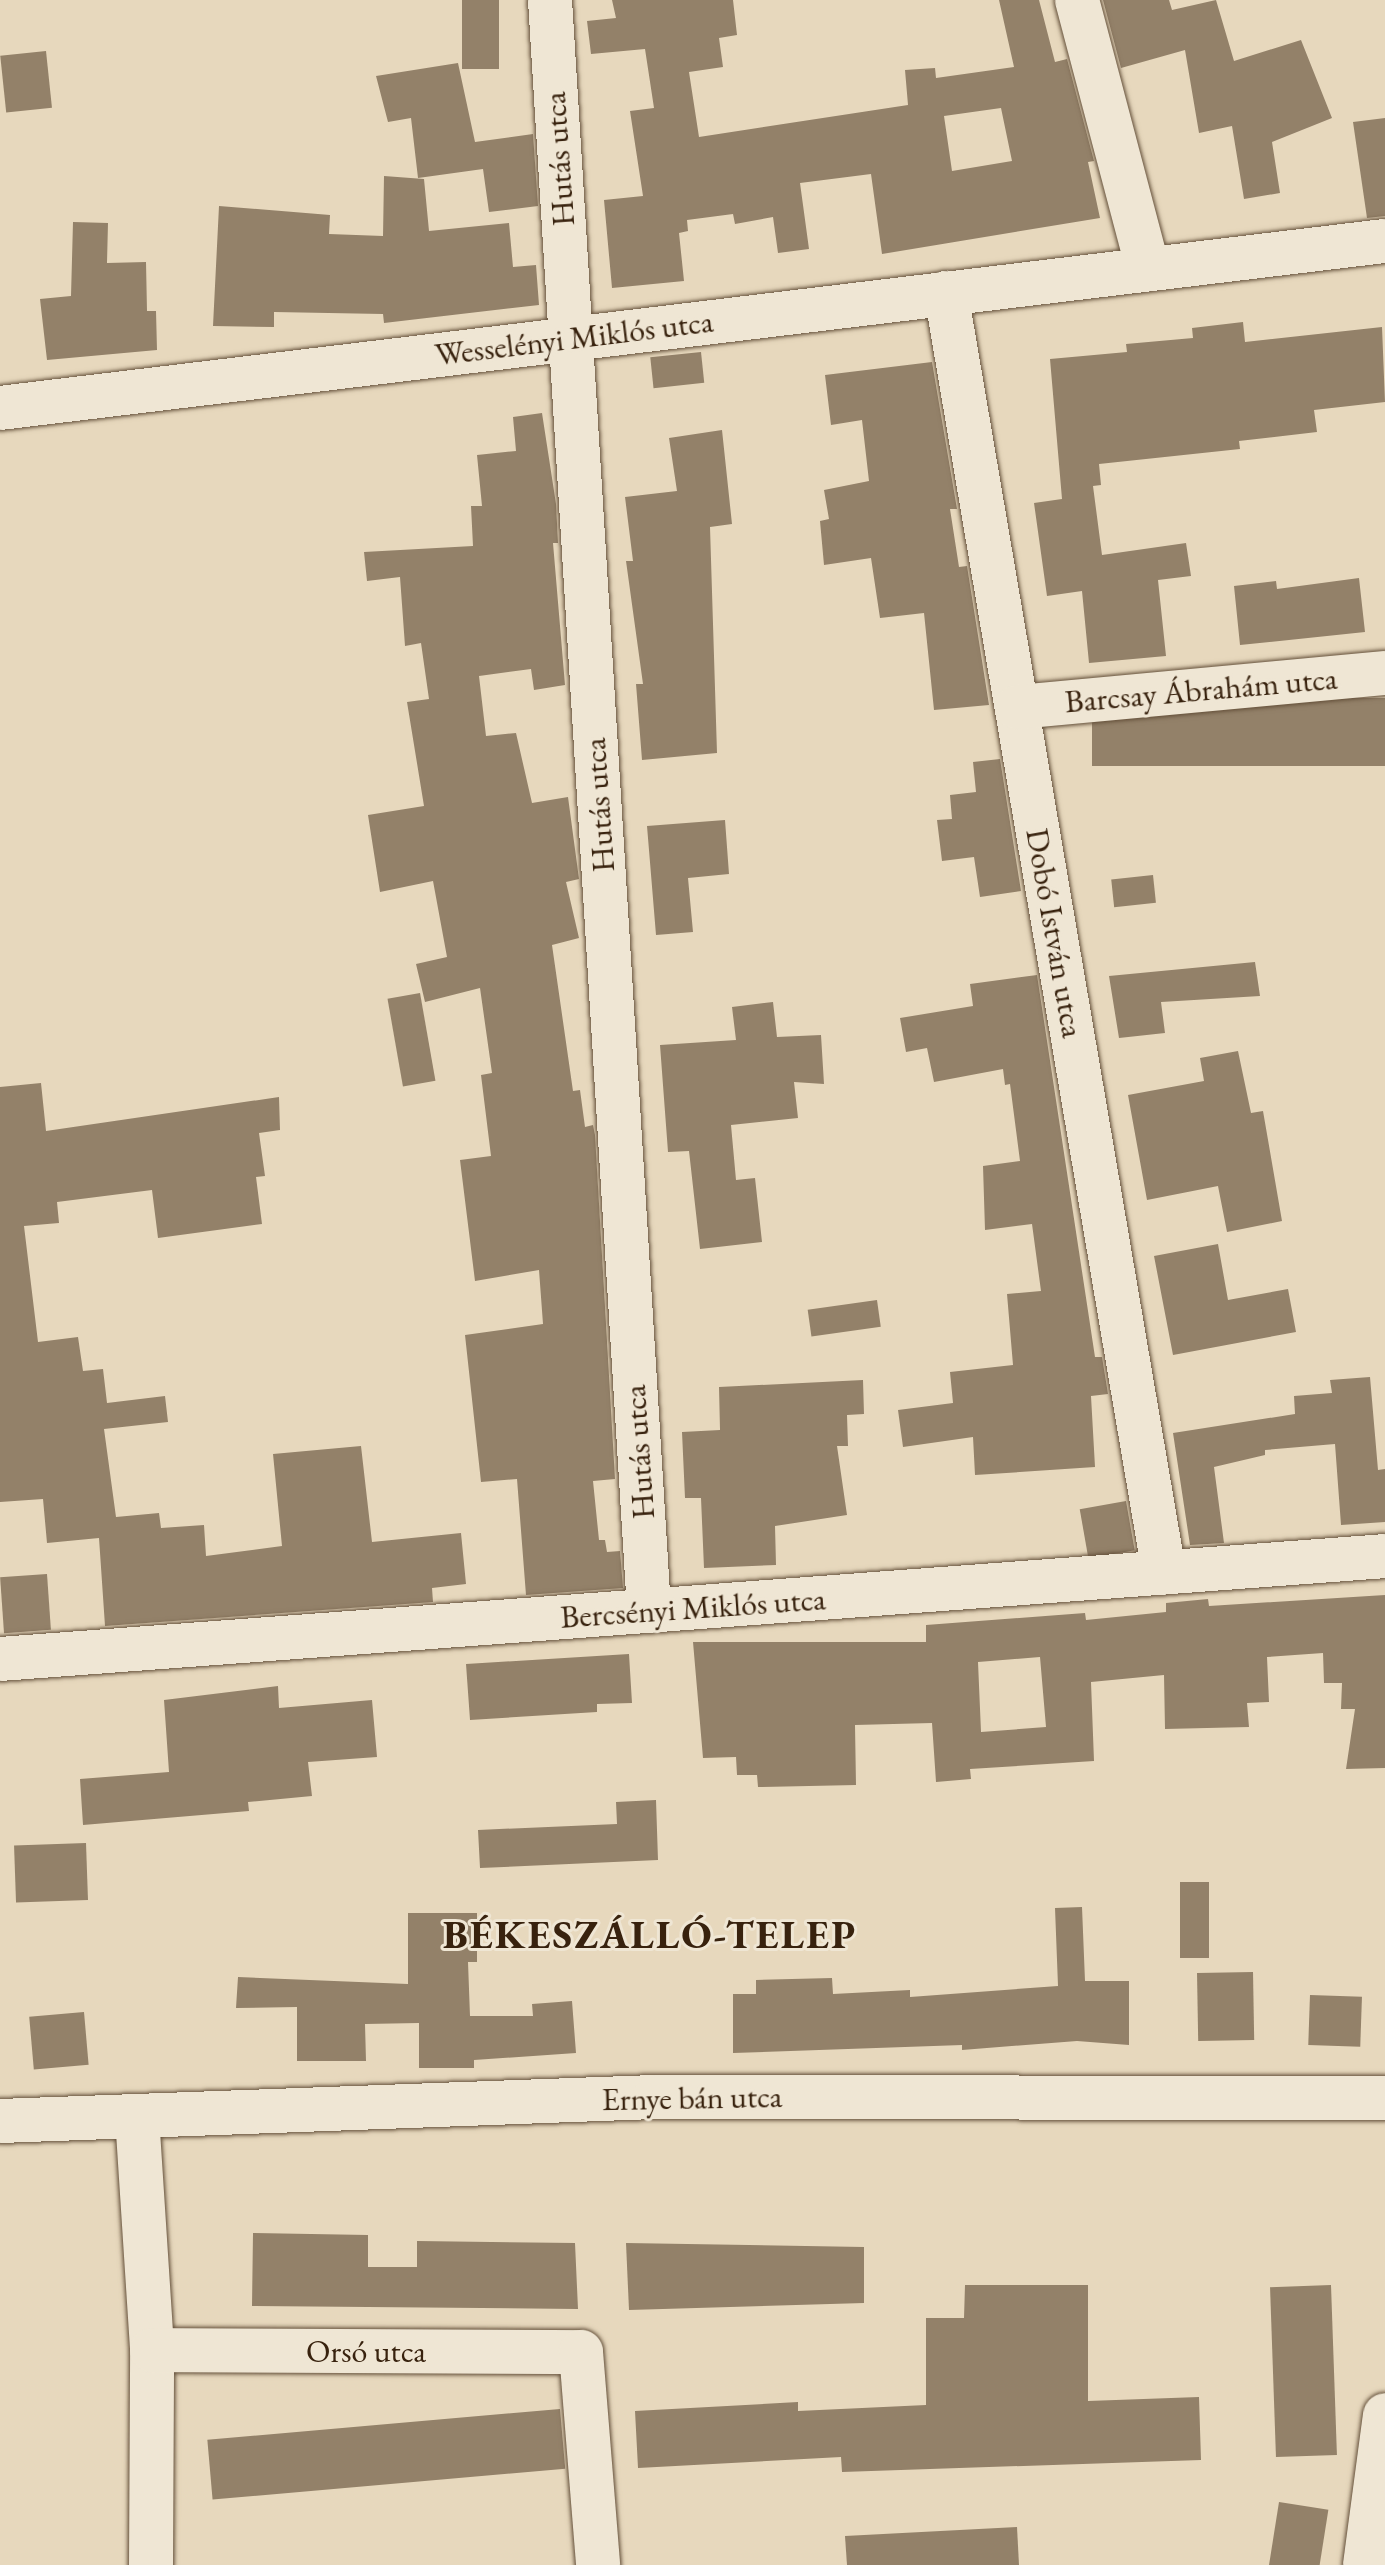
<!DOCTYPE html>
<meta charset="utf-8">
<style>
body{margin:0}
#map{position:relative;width:1385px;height:2565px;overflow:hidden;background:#e7d8bd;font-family:"EB Garamond",serif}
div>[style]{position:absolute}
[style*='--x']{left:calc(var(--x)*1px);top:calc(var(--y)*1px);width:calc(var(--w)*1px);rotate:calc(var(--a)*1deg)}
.building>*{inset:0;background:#938169;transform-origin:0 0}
.roads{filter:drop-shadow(0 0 2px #64503a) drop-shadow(0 0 2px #64503a)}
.minor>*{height:44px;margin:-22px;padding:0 22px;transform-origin:22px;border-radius:22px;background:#efe6d4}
span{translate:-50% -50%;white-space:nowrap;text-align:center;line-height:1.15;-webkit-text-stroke:6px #efe6d4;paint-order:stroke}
.street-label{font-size:32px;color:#38220e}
.district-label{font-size:40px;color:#38220e;font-weight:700;letter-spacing:2px}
</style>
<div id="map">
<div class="building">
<i style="left:462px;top:0;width:37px;height:69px"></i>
<i style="clip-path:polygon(evenodd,612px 0,733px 0,737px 35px,719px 38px,723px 67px,689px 72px,699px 137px,908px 105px,905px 70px,935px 68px,936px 78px,1014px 67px,999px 0,1039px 0,1055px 62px,1067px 59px,1094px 161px,1088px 162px,1100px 218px,882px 254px,871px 174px,800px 183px,809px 249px,778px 253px,773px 217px,735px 224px,733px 214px,687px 220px,688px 231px,679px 233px,684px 281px,612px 288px,604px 200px,643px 196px,630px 111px,654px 108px,645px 49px,591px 54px,587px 21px,616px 18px,612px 0,1001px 108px,1012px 161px,952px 171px,944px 116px,1001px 108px)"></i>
<i style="clip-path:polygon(1103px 0,1169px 0,1172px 10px,1216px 0,1234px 61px,1301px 40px,1332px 118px,1272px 142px,1280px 193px,1244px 199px,1232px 126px,1199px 133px,1185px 50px,1121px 68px)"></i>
<i style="left:46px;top:51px;width:57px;height:46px;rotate:84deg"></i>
<i style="clip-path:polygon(458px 63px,475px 142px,533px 134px,538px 206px,489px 212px,483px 169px,418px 178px,411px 118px,388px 122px,376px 76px)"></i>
<i style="clip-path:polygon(1385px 118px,1385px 216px,1367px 218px,1353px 122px)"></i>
<i style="clip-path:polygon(384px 176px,424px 179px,429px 231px,509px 223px,513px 267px,536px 265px,539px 305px,384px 323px,383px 314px,274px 312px,274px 327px,213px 326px,219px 206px,330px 215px,329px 234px,383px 236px)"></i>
<i style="clip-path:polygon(73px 222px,108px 223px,107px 263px,146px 262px,147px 311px,156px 311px,157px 350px,47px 360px,40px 299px,71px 296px)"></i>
<i style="clip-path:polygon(1243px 322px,1245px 342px,1382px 327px,1385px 402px,1314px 410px,1317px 432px,1239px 441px,1240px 449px,1099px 464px,1101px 485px,1093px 486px,1102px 555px,1186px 543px,1191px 576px,1158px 580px,1166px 656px,1089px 663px,1082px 591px,1047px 596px,1034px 503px,1062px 499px,1050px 359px,1127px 352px,1126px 344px,1193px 338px,1192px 328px)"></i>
<i style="left:701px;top:352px;width:31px;height:51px;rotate:84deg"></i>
<i style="clip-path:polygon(932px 362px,957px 509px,950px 509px,959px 567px,967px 566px,989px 705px,934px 710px,924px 613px,880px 618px,871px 558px,824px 565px,820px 521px,829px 519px,824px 490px,869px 481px,862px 420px,831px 425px,825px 375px)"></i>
<i style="clip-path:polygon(542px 413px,556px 504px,558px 543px,553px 543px,565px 685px,534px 690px,531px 669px,479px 676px,486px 736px,516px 733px,532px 803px,568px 797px,579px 879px,566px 882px,579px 938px,552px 945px,573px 1091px,580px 1090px,585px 1127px,593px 1125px,595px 1135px,615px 1479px,593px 1481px,599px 1540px,605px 1540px,607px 1552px,620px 1551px,623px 1588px,526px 1595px,517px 1479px,481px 1482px,465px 1335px,543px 1324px,539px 1270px,475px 1281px,460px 1160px,491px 1156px,481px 1075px,492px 1073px,480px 988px,425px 1002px,416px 964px,447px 957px,433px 881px,380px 892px,368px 815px,424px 806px,407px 702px,429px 699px,421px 643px,405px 646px,400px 577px,367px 581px,364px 552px,473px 546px,471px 506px,482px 506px,477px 455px,516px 451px,513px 417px)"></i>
<i style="clip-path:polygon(722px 430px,732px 524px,710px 527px,717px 753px,642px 760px,636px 684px,643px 684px,626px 561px,633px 561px,625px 497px,677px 491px,669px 438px)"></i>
<i style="clip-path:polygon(1359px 578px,1365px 632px,1240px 645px,1234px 586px,1276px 581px,1277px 589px)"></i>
<i style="left:1385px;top:698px;width:68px;height:293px;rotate:90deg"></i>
<i style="clip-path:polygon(1000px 759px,1021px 891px,980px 897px,974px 857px,942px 861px,937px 820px,952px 819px,950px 795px,976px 792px,973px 762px)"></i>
<i style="clip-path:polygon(725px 820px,729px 874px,688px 878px,693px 932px,656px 935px,647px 826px)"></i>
<i style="left:1153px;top:875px;width:28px;height:42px;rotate:84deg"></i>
<i style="clip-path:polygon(1255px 962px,1260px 996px,1161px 1002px,1165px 1033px,1119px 1038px,1109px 976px)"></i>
<i style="clip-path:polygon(1037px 975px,1095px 1357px,1102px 1357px,1108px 1394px,1091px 1396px,1095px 1467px,975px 1475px,973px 1437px,903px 1447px,898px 1410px,953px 1403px,950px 1372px,1013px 1365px,1007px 1294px,1041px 1291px,1032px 1224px,985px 1230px,983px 1166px,1020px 1161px,1010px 1084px,1005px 1085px,1003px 1069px,934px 1082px,927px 1048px,906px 1052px,900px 1018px,973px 1006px,970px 984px)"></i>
<i style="left:420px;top:993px;width:89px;height:33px;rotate:80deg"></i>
<i style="clip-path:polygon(773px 1002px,777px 1037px,821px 1035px,824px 1084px,794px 1082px,798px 1118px,731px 1125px,736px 1180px,755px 1178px,762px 1242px,700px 1249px,689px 1151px,668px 1152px,660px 1045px,736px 1040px,732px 1007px)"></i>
<i style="clip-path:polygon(1238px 1051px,1251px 1113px,1263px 1111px,1282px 1221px,1227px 1232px,1218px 1186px,1147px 1200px,1128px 1095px,1204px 1081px,1200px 1058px)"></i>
<i style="clip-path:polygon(41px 1083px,46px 1131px,279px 1097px,280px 1130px,259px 1133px,265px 1176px,256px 1177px,262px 1224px,158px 1238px,152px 1190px,57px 1202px,59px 1223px,24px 1226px,38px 1342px,78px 1337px,83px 1371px,103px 1369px,107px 1403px,165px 1396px,168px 1422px,104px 1429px,116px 1517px,159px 1513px,161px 1528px,204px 1525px,206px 1556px,282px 1546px,273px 1454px,361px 1446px,372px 1542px,461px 1533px,466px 1584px,432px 1588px,433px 1602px,105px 1626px,99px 1538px,47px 1543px,43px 1499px,0 1502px,0 1087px)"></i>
<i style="clip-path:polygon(1218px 1244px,1228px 1300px,1288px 1289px,1296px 1332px,1173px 1355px,1154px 1256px)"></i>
<i style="left:877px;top:1300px;width:27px;height:70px;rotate:82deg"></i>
<i style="clip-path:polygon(1370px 1377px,1378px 1470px,1385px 1469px,1385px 1522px,1341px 1525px,1335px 1444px,1265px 1450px,1265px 1455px,1214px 1467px,1224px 1543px,1190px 1545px,1173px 1433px,1295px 1414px,1294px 1396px,1332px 1393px,1330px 1380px)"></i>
<i style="clip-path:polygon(863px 1380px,864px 1414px,847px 1415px,848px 1446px,837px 1446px,847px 1515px,775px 1526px,776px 1565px,704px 1568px,701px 1498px,685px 1498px,682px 1432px,720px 1430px,719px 1387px)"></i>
<i style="left:1126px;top:1501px;width:50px;height:47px;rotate:80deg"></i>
<i style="left:47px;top:1574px;width:56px;height:47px;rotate:86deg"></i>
<i style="clip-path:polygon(evenodd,1385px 1595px,1385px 1768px,1346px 1769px,1355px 1709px,1341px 1709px,1342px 1683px,1324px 1683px,1323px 1653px,1267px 1657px,1269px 1702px,1247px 1703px,1249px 1727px,1165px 1729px,1164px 1675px,1091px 1682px,1094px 1761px,970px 1769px,971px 1779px,936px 1782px,932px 1723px,855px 1725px,856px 1785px,758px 1787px,757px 1775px,737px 1775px,736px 1757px,703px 1758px,693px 1642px,926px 1642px,926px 1625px,1085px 1613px,1086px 1620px,1166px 1612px,1166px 1603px,1208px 1599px,1209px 1606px,1385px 1595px,1040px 1657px,1046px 1727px,981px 1732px,978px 1662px,1040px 1657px)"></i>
<i style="clip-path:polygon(629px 1654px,632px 1703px,597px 1704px,597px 1712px,470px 1720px,466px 1664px)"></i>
<i style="clip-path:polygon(278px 1686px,279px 1708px,372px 1700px,377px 1757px,308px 1762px,312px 1796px,248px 1802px,249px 1811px,83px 1825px,80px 1779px,169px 1772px,164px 1700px)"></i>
<i style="clip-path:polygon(656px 1800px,658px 1860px,480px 1868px,478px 1830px,617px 1824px,616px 1802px)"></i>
<i style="left:86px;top:1843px;width:57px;height:72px;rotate:88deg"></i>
<i style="left:1180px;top:1882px;width:29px;height:76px"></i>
<i style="clip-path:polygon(1082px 1907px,1085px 1981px,1129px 1981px,1129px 2045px,1077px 2041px,962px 2050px,962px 2045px,733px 2053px,733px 1994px,756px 1994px,756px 1980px,832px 1978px,833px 1994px,910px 1990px,910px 1997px,1058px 1986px,1055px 1908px)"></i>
<i style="clip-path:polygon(408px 1913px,477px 1913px,477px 1962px,468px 1962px,470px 2016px,533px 2016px,532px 2004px,572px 2001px,576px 2053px,474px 2060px,474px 2068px,419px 2068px,419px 2023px,365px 2024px,366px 2061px,297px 2061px,297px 2007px,236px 2008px,238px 1977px,408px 1984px)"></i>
<i style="left:1253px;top:1972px;width:68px;height:56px;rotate:89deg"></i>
<i style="left:1310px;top:1995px;width:52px;height:50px;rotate:2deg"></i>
<i style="left:84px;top:2012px;width:53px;height:55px;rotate:85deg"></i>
<i style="clip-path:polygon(253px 2233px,368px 2235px,368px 2267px,417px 2267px,417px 2241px,575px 2243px,578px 2309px,252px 2306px)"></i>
<i style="clip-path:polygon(626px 2243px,864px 2247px,864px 2303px,629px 2310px)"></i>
<i style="clip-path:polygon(965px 2285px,1088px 2285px,1088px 2401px,1199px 2397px,1201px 2460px,842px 2472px,841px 2457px,638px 2468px,635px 2411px,798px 2402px,798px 2411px,926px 2405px,926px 2318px,964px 2318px)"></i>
<i style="left:1331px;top:2285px;width:170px;height:61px;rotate:88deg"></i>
<i style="left:560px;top:2409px;width:60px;height:354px;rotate:85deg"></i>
<i style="left:1279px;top:2502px;width:50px;height:64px;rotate:9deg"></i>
<i style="clip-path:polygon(1017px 2527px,1019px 2565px,847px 2565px,845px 2536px)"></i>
</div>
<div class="roads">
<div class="minor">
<i style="--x:550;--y:0;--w:1614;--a:86.48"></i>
<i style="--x:1077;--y:0;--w:278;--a:75.2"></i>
<i style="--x:946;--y:293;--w:1298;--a:80.33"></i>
<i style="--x:0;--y:408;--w:1395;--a:-6.88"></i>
<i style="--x:1017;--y:707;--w:370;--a:-5.3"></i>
<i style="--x:0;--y:1659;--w:1389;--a:-4.25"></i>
<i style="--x:137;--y:2116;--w:234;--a:86.3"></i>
<i style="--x:0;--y:2121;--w:655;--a:-2.1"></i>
<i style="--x:655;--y:2097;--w:730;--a:0.08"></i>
<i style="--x:151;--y:2565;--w:215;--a:-89.7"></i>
<i style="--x:152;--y:2350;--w:429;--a:0.3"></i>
<i style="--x:581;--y:2352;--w:214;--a:85.4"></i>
<i style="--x:1365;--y:2565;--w:151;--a:-82.4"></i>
</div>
</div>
<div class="street-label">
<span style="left:559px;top:159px;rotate:-94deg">Hutás utca</span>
<span style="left:574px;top:338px;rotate:-7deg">Wesselényi Miklós utca</span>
<span style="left:1201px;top:690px;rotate:-5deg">Barcsay Ábrahám utca</span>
<span style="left:599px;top:805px;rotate:-94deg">Hutás utca</span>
<span style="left:1055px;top:933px;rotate:80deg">Dobó István utca</span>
<span style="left:639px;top:1452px;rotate:-94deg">Hutás utca</span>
<span style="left:693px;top:1608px;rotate:-4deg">Bercsényi Miklós utca</span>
<span style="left:692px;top:2098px;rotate:-1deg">Ernye bán utca</span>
<span style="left:366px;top:2351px">Orsó utca</span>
</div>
<div class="district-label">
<span style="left:650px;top:1934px">BÉKESZÁLLÓ-TELEP</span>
</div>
</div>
